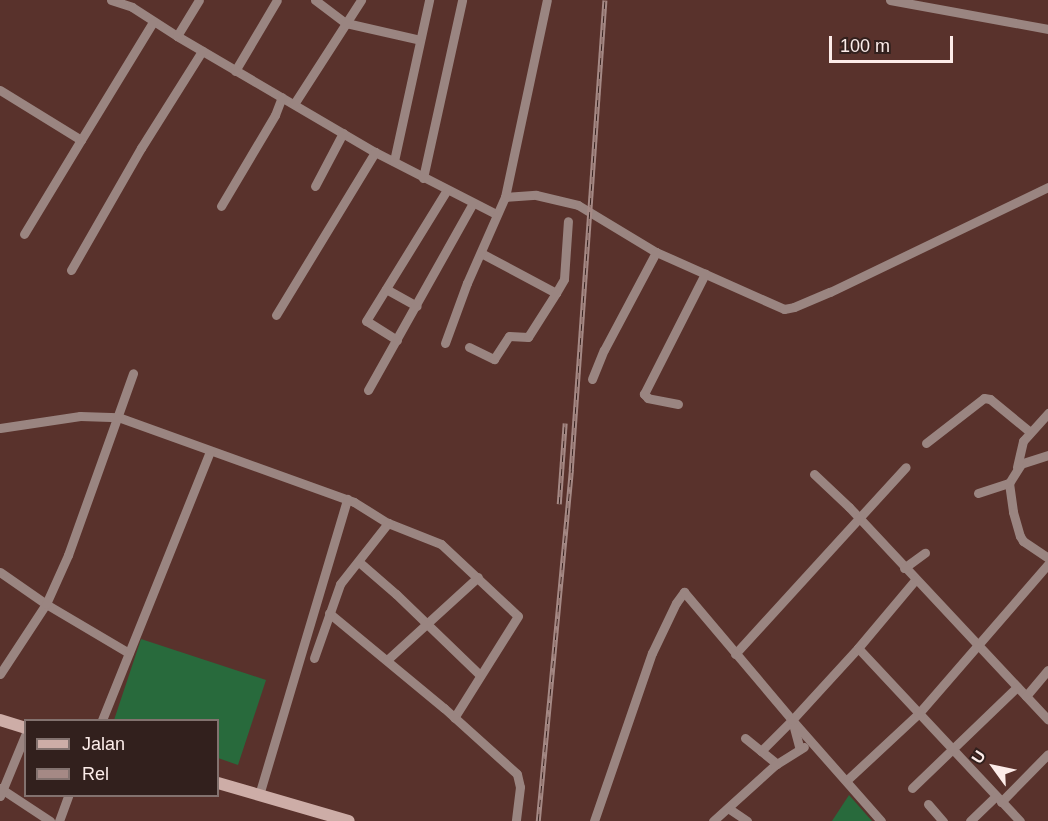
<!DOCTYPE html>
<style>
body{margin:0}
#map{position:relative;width:1048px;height:821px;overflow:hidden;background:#59322c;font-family:Arial,sans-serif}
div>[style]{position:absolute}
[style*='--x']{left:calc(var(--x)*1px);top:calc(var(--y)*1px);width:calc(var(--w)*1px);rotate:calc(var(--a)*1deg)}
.green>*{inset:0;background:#286a3c}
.street>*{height:9px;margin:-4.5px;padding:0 4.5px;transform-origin:4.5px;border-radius:4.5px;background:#9a8581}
.secondary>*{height:12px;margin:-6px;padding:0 6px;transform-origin:6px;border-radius:6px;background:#cdada7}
.rail>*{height:4.5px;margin-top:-2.25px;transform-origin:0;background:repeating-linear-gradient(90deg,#32201d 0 7px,#a58985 0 14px);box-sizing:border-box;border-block:2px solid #a58985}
span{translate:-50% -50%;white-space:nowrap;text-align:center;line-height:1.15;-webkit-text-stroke:6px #32201d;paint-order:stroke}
.legend{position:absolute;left:24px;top:719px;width:195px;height:78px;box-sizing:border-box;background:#32201d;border:2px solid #83726f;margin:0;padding:8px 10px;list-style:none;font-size:18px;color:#fcece9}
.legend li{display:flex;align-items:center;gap:12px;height:30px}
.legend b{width:30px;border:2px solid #83726f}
.north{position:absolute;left:964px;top:737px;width:60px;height:60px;-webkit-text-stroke:4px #32201d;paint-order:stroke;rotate:303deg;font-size:16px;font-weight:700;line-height:24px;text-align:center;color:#fcece9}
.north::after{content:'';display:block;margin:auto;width:21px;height:27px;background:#fcece9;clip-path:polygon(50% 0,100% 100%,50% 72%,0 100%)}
.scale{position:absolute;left:829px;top:36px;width:124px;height:27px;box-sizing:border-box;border:3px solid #fcece9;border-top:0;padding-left:8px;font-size:18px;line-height:21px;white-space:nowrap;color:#fcece9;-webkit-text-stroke:4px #32201d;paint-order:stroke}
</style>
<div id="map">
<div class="green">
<i style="clip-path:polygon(141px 639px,266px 680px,238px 765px,218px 758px,218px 720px,114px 720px)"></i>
<i style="clip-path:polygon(849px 795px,872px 821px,832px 821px)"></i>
</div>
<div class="street">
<i style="--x:111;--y:0;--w:22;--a:18"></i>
<i style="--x:132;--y:7;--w:54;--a:32.8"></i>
<i style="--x:177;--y:36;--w:229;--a:30.4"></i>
<i style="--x:375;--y:152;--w:136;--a:27.1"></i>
<i style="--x:315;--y:0;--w:39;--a:37"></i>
<i style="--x:346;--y:23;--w:76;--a:12.9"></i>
<i style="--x:890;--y:0;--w:161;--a:10.4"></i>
<i style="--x:177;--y:36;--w:42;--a:-58.6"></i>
<i style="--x:235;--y:71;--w:82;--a:-59.4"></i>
<i style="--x:0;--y:90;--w:95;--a:31.7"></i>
<i style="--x:81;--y:140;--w:138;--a:-58.6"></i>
<i style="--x:294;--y:104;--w:124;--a:-57.2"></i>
<i style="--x:394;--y:161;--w:165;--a:-77.7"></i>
<i style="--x:423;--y:178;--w:182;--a:-77.6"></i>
<i style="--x:315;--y:186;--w:60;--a:-62.2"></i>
<i style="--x:505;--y:197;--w:31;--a:-4"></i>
<i style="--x:536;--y:195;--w:43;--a:13.4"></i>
<i style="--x:578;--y:205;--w:91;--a:31.1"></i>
<i style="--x:656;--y:252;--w:140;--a:24"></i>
<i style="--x:784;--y:309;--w:10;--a:-11"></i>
<i style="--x:794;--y:307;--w:39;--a:-23"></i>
<i style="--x:830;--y:292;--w:242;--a:-25.7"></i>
<i style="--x:221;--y:206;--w:106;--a:-59.3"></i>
<i style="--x:275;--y:115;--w:19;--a:-69"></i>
<i style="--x:24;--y:234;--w:110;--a:-58.8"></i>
<i style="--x:481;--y:253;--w:85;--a:28.1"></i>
<i style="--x:556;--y:293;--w:16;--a:-60"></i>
<i style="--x:564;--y:279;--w:58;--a:-86.1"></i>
<i style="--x:71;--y:270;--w:141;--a:-60.2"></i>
<i style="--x:141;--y:148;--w:115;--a:-57.8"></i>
<i style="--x:386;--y:289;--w:35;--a:29"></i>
<i style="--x:276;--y:315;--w:191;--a:-58.7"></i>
<i style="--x:397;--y:340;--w:36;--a:-148"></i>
<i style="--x:366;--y:321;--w:154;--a:-58.3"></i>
<i style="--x:445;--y:343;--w:64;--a:-69.9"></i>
<i style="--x:467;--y:283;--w:94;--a:-66.2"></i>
<i style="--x:505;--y:197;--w:201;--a:-78"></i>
<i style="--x:469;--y:347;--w:28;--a:26"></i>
<i style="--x:494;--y:359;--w:27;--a:-57"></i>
<i style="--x:509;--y:336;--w:19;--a:3"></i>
<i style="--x:528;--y:337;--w:52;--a:-57.5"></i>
<i style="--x:592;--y:379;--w:31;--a:-68"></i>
<i style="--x:604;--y:350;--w:111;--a:-62"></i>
<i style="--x:368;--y:390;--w:214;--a:-60.7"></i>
<i style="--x:678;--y:404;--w:31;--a:-169"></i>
<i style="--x:648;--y:398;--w:6;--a:-135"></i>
<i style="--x:644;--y:394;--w:135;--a:-63.1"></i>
<i style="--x:0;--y:428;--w:81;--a:-8.5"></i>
<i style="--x:80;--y:416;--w:38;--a:2"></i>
<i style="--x:118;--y:417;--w:251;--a:19.8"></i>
<i style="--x:354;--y:502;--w:40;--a:32"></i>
<i style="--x:388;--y:523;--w:57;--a:21.6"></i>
<i style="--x:441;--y:544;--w:105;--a:43.1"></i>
<i style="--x:518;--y:616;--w:120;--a:122.1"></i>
<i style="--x:926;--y:443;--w:73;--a:-37.8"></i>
<i style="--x:984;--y:398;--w:6;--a:9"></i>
<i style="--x:990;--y:399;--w:52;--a:39.5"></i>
<i style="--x:1048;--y:455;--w:28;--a:162"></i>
<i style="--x:1021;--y:464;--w:22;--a:122"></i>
<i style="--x:1009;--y:483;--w:29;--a:82"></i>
<i style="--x:1013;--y:512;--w:25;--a:74"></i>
<i style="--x:1020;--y:536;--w:6;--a:59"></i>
<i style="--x:1023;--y:541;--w:30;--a:34"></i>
<i style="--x:1017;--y:467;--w:27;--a:-77"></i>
<i style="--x:1023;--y:441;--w:38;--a:-48"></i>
<i style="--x:814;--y:474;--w:48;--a:43.3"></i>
<i style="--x:849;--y:507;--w:291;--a:46.9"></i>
<i style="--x:978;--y:493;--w:33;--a:-18"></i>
<i style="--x:359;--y:562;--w:49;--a:40.9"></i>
<i style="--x:396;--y:594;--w:117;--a:44"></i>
<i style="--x:904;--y:568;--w:26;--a:-36"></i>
<i style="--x:0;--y:572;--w:56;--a:34.8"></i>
<i style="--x:46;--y:604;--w:96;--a:30.6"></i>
<i style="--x:329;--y:613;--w:149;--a:39.6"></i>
<i style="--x:444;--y:708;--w:98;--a:42.1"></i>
<i style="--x:517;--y:774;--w:13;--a:77"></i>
<i style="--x:520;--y:787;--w:34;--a:97"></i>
<i style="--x:858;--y:648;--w:89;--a:-50"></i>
<i style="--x:735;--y:654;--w:253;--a:-47.6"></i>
<i style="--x:314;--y:658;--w:78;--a:-70.6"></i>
<i style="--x:340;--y:584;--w:78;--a:-51.8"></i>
<i style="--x:387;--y:660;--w:123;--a:-42.4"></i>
<i style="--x:0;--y:674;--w:84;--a:-56.7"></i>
<i style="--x:46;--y:604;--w:54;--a:-65.8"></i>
<i style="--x:68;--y:555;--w:193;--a:-70.3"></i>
<i style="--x:1026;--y:696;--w:34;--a:-50"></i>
<i style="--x:102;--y:720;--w:290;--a:-68.1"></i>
<i style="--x:745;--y:738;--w:41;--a:39.1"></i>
<i style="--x:761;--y:751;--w:44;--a:-45"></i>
<i style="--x:847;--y:780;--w:98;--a:-42.9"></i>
<i style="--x:919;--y:713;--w:197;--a:-49.1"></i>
<i style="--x:0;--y:788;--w:60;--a:33.4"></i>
<i style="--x:912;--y:788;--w:146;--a:-43.9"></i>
<i style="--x:259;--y:795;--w:309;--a:-73.4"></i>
<i style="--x:0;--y:796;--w:68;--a:-67.6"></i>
<i style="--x:1001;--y:802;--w:67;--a:-45.6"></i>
<i style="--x:928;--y:804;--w:23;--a:49"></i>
<i style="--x:728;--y:808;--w:23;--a:34"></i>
<i style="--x:59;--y:821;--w:27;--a:-70"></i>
<i style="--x:594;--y:821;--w:178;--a:-71"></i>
<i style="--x:652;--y:653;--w:55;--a:-64.4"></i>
<i style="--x:676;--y:603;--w:14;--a:-54"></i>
<i style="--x:684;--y:592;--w:167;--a:49.8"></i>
<i style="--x:792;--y:720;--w:30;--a:75"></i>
<i style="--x:713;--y:821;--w:84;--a:-42.1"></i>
<i style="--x:775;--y:765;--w:34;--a:-32"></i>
<i style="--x:881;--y:821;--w:135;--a:-131.4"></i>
<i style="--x:792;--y:720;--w:98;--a:-47.5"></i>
<i style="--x:858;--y:648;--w:237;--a:46.9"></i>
<i style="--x:970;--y:821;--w:36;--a:-44"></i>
</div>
<div class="secondary">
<i style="--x:0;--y:720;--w:27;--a:17"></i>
<i style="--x:218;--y:783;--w:136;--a:16.2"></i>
</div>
<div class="rail">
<i style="--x:559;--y:504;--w:81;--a:-85.8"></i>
<i style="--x:538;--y:821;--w:353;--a:-84.6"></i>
<i style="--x:571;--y:470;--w:471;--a:-85.9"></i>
</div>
<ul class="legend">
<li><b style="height:8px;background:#cdada7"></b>Jalan</li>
<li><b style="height:8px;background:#a58985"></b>Rel</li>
</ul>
<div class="north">U</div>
<div class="scale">100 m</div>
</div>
